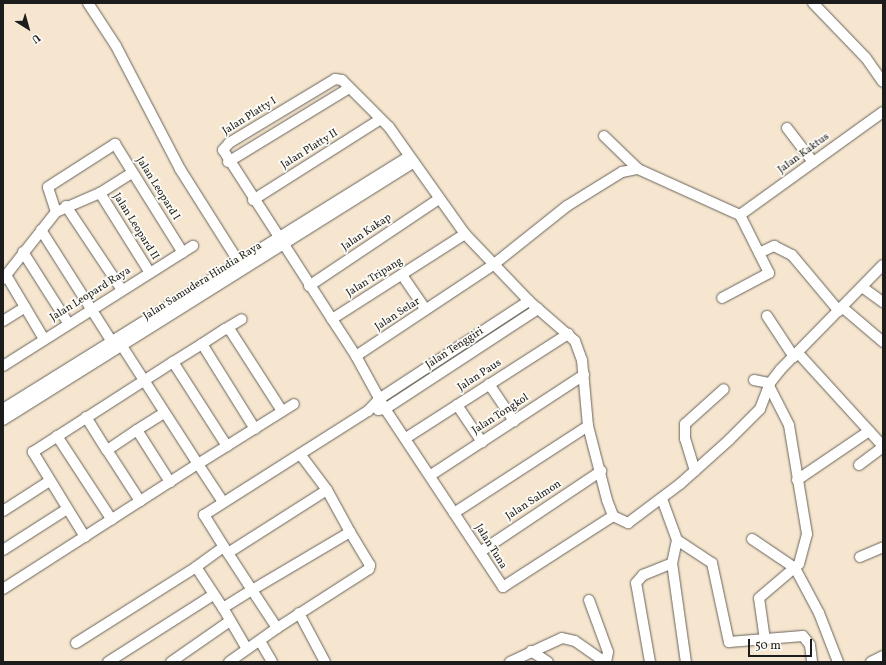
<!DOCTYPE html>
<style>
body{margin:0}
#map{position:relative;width:886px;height:665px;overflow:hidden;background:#f6e6cf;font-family:Vollkorn,serif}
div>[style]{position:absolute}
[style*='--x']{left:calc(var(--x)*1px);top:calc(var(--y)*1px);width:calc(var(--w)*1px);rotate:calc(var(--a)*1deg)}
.roads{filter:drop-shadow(0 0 1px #68635b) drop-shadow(0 0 1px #68635b)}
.minor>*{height:10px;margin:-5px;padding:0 5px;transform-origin:5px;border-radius:5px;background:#fff}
span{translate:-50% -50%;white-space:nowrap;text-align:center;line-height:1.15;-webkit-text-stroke:3.5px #fdfcf7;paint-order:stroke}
.street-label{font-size:11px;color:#1c1c1c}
.frame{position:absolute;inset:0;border:4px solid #1c1c1c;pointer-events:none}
.north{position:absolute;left:8px;top:8px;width:40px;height:40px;-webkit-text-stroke:3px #fdfcf7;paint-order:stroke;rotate:143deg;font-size:11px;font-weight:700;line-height:16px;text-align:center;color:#1c1c1c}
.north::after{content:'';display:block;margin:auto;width:14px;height:18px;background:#1c1c1c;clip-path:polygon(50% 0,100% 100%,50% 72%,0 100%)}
.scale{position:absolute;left:748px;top:639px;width:64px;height:18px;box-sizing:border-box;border:2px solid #1c1c1c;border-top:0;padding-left:5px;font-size:12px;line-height:14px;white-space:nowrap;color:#1c1c1c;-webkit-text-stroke:3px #fdfcf7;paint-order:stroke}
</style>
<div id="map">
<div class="roads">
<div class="minor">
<i style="--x:88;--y:3;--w:51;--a:56.9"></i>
<i style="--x:116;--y:46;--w:139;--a:62.5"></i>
<i style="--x:180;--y:169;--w:116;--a:57.7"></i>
<i style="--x:813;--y:3;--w:76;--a:46.1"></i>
<i style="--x:866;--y:58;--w:29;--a:55"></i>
<i style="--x:787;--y:128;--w:43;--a:52.6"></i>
<i style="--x:604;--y:136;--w:47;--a:44.1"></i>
<i style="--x:638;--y:169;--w:112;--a:24.3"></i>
<i style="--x:740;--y:215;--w:65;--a:63.4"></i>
<i style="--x:769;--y:273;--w:53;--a:152"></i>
<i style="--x:228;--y:162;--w:142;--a:-31.4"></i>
<i style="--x:100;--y:193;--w:94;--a:58"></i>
<i style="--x:253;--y:200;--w:149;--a:-32.4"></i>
<i style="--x:66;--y:206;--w:101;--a:56.3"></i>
<i style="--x:56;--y:212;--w:26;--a:-108"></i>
<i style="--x:48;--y:187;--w:80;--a:-32.7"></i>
<i style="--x:115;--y:144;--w:128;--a:58"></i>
<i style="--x:740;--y:215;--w:176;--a:-35.8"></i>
<i style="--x:41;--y:230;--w:133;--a:57.6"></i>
<i style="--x:465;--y:234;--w:158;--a:147.4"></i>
<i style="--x:332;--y:319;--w:201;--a:-122.8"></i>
<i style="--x:223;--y:150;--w:9;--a:-49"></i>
<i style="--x:229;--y:143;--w:124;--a:-31.1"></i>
<i style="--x:335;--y:79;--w:7;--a:8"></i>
<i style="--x:342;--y:80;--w:66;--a:45"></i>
<i style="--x:389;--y:127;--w:131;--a:54.6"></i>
<i style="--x:465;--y:234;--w:93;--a:46.3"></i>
<i style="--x:529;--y:301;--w:61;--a:41"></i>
<i style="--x:575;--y:341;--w:20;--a:70"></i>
<i style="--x:582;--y:360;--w:66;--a:84.8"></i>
<i style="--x:588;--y:426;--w:76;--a:75.6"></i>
<i style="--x:607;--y:500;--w:17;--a:69"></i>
<i style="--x:613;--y:516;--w:17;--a:25"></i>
<i style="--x:628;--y:523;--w:65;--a:-36.9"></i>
<i style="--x:680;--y:484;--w:66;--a:-41.9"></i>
<i style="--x:729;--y:440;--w:44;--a:-45"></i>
<i style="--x:760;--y:409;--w:28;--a:-69"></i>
<i style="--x:770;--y:383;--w:16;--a:-52"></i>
<i style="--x:780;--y:370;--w:147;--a:-45.6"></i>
<i style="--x:23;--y:252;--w:84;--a:57.6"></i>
<i style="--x:759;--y:253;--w:17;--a:-25"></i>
<i style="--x:774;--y:246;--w:20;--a:27"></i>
<i style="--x:792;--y:255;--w:73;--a:50"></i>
<i style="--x:6;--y:275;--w:74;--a:59.3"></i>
<i style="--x:402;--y:275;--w:42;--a:55.6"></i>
<i style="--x:3;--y:279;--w:85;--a:-51.7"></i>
<i style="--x:56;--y:212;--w:48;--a:-23.4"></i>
<i style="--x:100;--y:193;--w:38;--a:-32"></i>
<i style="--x:309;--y:286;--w:156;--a:-33.8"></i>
<i style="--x:862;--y:287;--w:26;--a:36"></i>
<i style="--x:842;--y:307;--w:54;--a:40.5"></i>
<i style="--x:767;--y:316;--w:49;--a:56.6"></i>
<i style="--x:332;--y:319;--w:44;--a:57"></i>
<i style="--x:3;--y:321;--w:26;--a:-32"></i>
<i style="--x:227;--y:328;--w:17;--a:-31"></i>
<i style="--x:202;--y:344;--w:34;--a:148"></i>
<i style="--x:173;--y:362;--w:100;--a:57.3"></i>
<i style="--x:798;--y:353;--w:126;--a:47.6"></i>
<i style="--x:3;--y:366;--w:225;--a:-32.3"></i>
<i style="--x:754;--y:380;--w:16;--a:11"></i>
<i style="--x:489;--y:384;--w:45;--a:56"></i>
<i style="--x:457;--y:405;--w:45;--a:56"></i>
<i style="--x:3;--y:409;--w:478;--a:-31.9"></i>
<i style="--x:378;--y:410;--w:7;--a:-8"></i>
<i style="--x:385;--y:409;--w:183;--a:-33.2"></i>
<i style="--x:164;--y:413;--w:32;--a:148"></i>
<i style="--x:137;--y:430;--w:62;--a:57.6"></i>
<i style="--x:86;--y:417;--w:39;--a:58"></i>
<i style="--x:3;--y:420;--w:485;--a:-32.1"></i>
<i style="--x:255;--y:429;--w:100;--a:-121.9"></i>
<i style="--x:202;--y:344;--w:27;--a:-33"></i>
<i style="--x:225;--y:329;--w:5;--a:11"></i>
<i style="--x:230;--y:330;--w:96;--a:57.3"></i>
<i style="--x:137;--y:430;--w:36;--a:146"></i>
<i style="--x:107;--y:450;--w:61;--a:57.1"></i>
<i style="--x:57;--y:436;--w:100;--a:56.8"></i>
<i style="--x:406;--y:438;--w:193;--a:-32.7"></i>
<i style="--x:300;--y:454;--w:45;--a:53.1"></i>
<i style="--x:327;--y:490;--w:48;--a:61.3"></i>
<i style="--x:859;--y:465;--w:30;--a:-37"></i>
<i style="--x:695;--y:471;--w:34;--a:-107"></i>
<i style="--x:685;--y:439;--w:15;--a:-90"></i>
<i style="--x:685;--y:424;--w:52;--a:-41.9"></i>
<i style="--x:431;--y:475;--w:183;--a:-33.2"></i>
<i style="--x:797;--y:480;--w:87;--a:-34.2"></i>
<i style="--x:662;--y:499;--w:44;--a:69.9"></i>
<i style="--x:677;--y:540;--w:24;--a:102"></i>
<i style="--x:672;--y:563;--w:100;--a:82"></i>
<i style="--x:223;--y:502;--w:45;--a:-123.3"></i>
<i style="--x:198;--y:464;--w:113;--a:-32"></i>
<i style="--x:3;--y:511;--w:54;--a:-32.8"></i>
<i style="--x:454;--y:513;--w:160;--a:-33"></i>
<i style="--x:613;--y:516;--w:131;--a:147.2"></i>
<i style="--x:503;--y:587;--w:214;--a:-123.5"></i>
<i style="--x:385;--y:409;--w:60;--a:-118.7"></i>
<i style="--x:356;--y:356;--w:164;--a:-33.6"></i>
<i style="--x:493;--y:265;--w:95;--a:-38.6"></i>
<i style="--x:567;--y:206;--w:65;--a:-31.7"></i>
<i style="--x:622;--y:172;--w:16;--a:-11"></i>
<i style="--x:85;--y:537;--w:100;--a:-121.5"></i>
<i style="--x:33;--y:452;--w:166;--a:-32.7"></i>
<i style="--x:752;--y:539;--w:52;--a:34"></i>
<i style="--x:795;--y:568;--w:51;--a:61.9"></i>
<i style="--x:819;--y:613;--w:53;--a:68.8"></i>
<i style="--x:677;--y:540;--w:42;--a:33.3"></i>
<i style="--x:712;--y:563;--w:81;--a:77.9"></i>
<i style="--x:729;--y:642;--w:74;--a:-4.6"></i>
<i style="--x:803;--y:636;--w:11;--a:52"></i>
<i style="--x:810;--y:645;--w:17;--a:83"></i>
<i style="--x:3;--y:550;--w:76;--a:-32.6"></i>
<i style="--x:480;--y:552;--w:146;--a:-33.8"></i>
<i style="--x:228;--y:553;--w:117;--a:-32.5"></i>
<i style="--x:860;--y:557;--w:25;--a:-23"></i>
<i style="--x:3;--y:589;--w:232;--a:-32.7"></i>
<i style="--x:198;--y:464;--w:140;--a:-122.8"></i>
<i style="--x:589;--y:600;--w:55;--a:69.9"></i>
<i style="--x:608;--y:652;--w:10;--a:101"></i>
<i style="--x:223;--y:608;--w:49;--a:-123.4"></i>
<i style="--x:196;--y:567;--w:34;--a:-36"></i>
<i style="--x:299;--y:613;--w:55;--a:62"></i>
<i style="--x:765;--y:640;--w:42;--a:-98.1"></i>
<i style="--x:759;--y:598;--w:52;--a:-40.4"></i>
<i style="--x:799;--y:564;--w:31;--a:-75"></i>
<i style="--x:807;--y:534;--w:110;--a:-99.4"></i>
<i style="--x:789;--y:425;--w:44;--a:-117.1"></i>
<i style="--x:260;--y:641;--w:24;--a:60"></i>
<i style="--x:76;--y:643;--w:142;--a:-32.3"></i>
<i style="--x:247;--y:649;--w:48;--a:-120.3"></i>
<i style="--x:223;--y:608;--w:34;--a:-32"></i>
<i style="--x:252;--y:590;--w:114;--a:-30.6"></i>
<i style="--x:350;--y:532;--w:39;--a:59"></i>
<i style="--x:370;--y:565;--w:4;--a:104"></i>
<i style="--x:369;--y:569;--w:109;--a:147.3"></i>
<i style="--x:277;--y:628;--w:45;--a:-123.3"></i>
<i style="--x:252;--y:590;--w:51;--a:-123.1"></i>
<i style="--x:224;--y:547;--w:38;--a:-122"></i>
<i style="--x:204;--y:515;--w:194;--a:-32.4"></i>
<i style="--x:368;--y:411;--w:16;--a:-47"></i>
<i style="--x:379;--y:399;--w:179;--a:-33.2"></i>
<i style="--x:531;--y:651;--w:20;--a:33"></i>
<i style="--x:108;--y:662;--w:125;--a:-32.5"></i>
<i style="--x:171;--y:662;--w:72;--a:-34.8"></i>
<i style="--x:229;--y:662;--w:59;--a:-35.3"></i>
<i style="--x:510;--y:662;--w:57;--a:-24.8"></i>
<i style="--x:562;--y:638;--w:13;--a:13"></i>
<i style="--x:575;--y:641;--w:37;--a:35"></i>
<i style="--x:650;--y:662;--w:80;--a:-100"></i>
<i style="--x:636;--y:583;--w:11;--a:-49"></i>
<i style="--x:643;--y:575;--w:31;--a:-22"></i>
<i style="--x:871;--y:662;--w:13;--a:-27"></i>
</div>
</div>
<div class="street-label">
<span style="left:250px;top:117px;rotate:-32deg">Jalan Platty I</span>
<span style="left:310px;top:150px;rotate:-32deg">Jalan Platty II</span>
<span style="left:804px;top:154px;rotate:-36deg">Jalan Kaktus</span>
<span style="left:157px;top:189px;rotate:58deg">Jalan Leopard I</span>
<span style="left:135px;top:227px;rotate:58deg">Jalan Leopard II</span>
<span style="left:367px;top:233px;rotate:-34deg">Jalan Kakap</span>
<span style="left:375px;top:278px;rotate:-32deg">Jalan Tripang</span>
<span style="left:203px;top:282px;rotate:-32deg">Jalan Samudera Hindia Raya</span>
<span style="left:91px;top:295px;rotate:-32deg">Jalan Leopard Raya</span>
<span style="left:398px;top:315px;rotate:-33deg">Jalan Selar</span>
<span style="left:455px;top:349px;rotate:-33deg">Jalan Tenggiri</span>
<span style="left:480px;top:376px;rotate:-33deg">Jalan Paus</span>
<span style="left:501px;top:415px;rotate:-33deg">Jalan Tongkol</span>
<span style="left:534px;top:501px;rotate:-33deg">Jalan Salmon</span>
<span style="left:490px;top:547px;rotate:58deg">Jalan Tuna</span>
</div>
<div class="frame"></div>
<div class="north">U</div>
<div class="scale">50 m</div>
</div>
